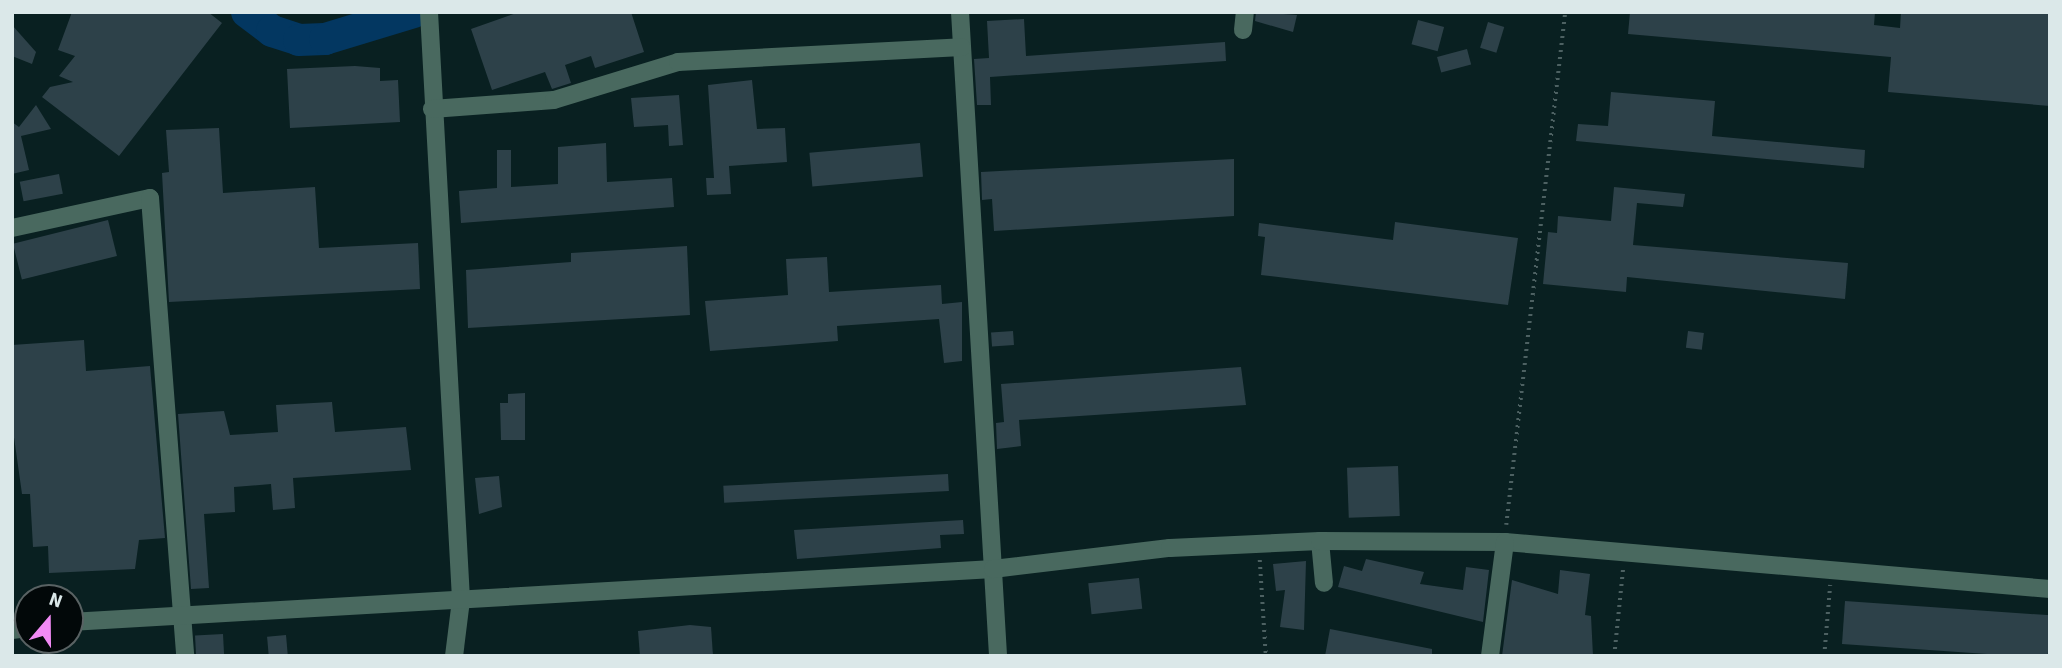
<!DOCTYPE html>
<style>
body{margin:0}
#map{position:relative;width:2062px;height:668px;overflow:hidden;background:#092021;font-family:"Source Sans 3",sans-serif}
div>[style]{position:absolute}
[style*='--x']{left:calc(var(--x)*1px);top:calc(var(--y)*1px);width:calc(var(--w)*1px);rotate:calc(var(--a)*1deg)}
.river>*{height:32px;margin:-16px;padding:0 16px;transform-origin:16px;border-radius:16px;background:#033761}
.building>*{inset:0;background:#2d4149;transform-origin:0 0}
.path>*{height:3.5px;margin-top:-1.75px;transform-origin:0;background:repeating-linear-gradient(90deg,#4d6162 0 2px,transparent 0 7px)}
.minor>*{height:18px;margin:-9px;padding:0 9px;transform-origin:9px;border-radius:9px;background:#49695f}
span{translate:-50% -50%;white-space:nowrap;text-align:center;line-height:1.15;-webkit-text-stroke:5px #020809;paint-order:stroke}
.frame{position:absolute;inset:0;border:14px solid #dbe8e9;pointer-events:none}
.north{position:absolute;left:14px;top:584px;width:70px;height:70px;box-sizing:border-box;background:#020809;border:2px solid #596263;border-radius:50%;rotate:20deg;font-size:19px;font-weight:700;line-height:28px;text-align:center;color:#dbe8e9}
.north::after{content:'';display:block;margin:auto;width:24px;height:32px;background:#f18af4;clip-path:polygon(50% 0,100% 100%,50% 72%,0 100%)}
</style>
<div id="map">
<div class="river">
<i style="--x:247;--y:12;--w:31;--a:37"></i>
<i style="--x:272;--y:31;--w:28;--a:18"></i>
<i style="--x:299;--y:40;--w:26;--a:-2"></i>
<i style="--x:325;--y:39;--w:93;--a:-16.9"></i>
</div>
<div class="building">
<i style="clip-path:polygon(72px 12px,208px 12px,222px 23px,119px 156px,42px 97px,50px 87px,73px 82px,59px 76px,75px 56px,58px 50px)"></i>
<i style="clip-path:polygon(519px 12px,631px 12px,644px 52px,595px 68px,591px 56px,565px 65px,571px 83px,552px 89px,545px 72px,492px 90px,471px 29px)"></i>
<i style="clip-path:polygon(1256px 12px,1297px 15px,1293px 32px,1255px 21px)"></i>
<i style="clip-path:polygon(1630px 12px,1875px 12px,1874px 25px,1900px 28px,1901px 12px,2050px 12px,2050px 106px,1888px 92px,1891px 57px,1628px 34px)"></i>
<i style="clip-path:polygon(1024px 19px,1026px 56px,1225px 42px,1226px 61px,990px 77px,991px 105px,977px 105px,974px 59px,989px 58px,987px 21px)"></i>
<i style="left:1418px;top:20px;width:27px;height:25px;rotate:15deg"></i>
<i style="left:1488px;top:22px;width:17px;height:27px;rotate:17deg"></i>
<i style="clip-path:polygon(12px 25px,36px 52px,32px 64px,12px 56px)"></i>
<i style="left:1467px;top:49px;width:16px;height:31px;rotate:75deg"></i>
<i style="clip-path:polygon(355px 66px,380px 68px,380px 81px,398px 80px,400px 122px,290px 128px,287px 69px)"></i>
<i style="clip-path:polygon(752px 80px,757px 129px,785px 128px,787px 162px,729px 166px,731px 194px,707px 195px,706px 178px,714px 178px,708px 85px)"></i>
<i style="clip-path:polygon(1611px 92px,1715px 101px,1712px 136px,1865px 150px,1864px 168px,1576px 141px,1578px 124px,1608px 126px)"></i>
<i style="clip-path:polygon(679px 95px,683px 145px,669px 146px,668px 125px,634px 127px,631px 98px)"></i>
<i style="clip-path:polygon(36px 105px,51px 129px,21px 136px,29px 170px,12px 174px,12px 122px,19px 127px)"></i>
<i style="clip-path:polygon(219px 128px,223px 193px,315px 187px,319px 248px,418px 243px,420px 289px,169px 302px,162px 173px,169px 172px,166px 130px)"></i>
<i style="clip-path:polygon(606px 143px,607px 182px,672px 178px,674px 207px,461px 223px,459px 191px,497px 188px,497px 150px,511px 150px,511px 187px,558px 184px,558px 147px)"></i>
<i style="left:920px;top:143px;width:34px;height:111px;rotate:85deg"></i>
<i style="clip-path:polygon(1234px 159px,1234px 216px,994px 231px,992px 199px,982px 200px,981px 172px)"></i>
<i style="left:59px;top:174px;width:20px;height:40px;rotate:79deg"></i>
<i style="clip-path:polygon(1614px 187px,1685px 194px,1683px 207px,1637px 203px,1633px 245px,1848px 263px,1845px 299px,1627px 277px,1626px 292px,1543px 284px,1548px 232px,1557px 233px,1558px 216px,1611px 221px)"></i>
<i style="left:108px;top:220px;width:37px;height:98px;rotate:76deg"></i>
<i style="clip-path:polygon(1395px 222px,1518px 238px,1508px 305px,1261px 275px,1265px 237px,1258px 236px,1259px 223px,1393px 240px)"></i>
<i style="clip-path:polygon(687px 246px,690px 315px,468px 328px,466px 270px,571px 262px,571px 253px)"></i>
<i style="clip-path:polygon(827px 257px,829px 292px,941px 285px,942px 304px,962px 302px,962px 361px,944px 363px,939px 319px,837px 326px,838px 341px,710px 351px,705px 301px,788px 295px,786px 259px)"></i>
<i style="left:1013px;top:331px;width:14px;height:22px;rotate:86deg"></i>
<i style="left:1688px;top:331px;width:16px;height:17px;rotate:7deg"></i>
<i style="clip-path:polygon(84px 340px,86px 371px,150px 366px,165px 538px,139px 540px,135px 569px,49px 573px,48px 546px,33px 547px,30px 494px,22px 494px,12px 423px,12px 345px)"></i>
<i style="clip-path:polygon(1241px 367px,1246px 405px,1019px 420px,1021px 446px,997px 449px,996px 423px,1004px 422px,1001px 384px)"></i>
<i style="clip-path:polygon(525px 393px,525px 440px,501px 440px,500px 403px,508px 403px,508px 394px)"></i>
<i style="clip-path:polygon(332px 402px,335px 432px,406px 427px,411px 470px,293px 478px,295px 508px,273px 510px,271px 484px,234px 487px,235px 512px,204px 514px,209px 588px,191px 589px,178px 414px,224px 411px,230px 435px,278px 432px,276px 405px)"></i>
<i style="left:1398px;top:466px;width:50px;height:51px;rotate:88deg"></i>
<i style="left:948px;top:474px;width:17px;height:225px;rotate:87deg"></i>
<i style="clip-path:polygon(499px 476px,502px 507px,479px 514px,475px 478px)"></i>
<i style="clip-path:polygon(963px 520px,964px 534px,940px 535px,941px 548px,797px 559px,794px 530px)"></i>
<i style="clip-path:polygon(1366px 559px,1424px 572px,1420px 584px,1463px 590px,1466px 567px,1489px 570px,1483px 622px,1338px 587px,1344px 566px,1362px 571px)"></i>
<i style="clip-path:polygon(1306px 561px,1304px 630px,1280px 627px,1285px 590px,1276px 591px,1273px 564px)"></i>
<i style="clip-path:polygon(1560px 570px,1590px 574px,1585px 615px,1591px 616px,1593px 656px,1502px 656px,1512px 580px,1558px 594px)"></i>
<i style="left:1139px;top:578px;width:31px;height:51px;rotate:84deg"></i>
<i style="left:1845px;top:601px;width:206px;height:43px;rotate:4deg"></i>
<i style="clip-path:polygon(690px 625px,711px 627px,713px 656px,640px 656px,638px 631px)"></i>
<i style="clip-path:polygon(1330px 629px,1432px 649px,1432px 656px,1325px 656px)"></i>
<i style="left:223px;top:634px;width:22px;height:28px;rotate:87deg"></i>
<i style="left:286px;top:635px;width:21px;height:19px;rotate:85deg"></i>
</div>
<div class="path">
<i style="--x:1506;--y:525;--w:516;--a:-83.44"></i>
<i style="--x:1260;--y:560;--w:96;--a:86.4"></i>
<i style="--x:1614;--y:656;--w:89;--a:-84.2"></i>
<i style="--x:1824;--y:656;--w:71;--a:-85.2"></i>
</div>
<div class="minor">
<i style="--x:429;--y:12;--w:589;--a:86.88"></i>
<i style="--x:461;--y:600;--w:56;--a:97.1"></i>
<i style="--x:960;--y:12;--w:645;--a:86.62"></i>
<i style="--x:1243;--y:30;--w:18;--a:-84"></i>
<i style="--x:432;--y:109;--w:122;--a:-4.2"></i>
<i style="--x:554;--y:100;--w:130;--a:-17"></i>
<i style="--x:678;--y:62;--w:284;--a:-3"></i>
<i style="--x:12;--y:228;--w:141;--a:-12.3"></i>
<i style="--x:150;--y:198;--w:459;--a:85.6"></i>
<i style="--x:1320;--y:541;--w:42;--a:84.6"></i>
<i style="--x:70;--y:622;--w:925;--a:-3.29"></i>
<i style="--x:993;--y:569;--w:178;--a:-6.8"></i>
<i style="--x:1170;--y:548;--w:150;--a:-2.7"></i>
<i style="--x:1320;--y:541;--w:185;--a:0.3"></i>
<i style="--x:1505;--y:542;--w:547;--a:4.93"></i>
<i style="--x:12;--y:630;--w:16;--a:-7"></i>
<i style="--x:1490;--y:656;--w:115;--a:-82.5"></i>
</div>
<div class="frame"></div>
<div class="north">N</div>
</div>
